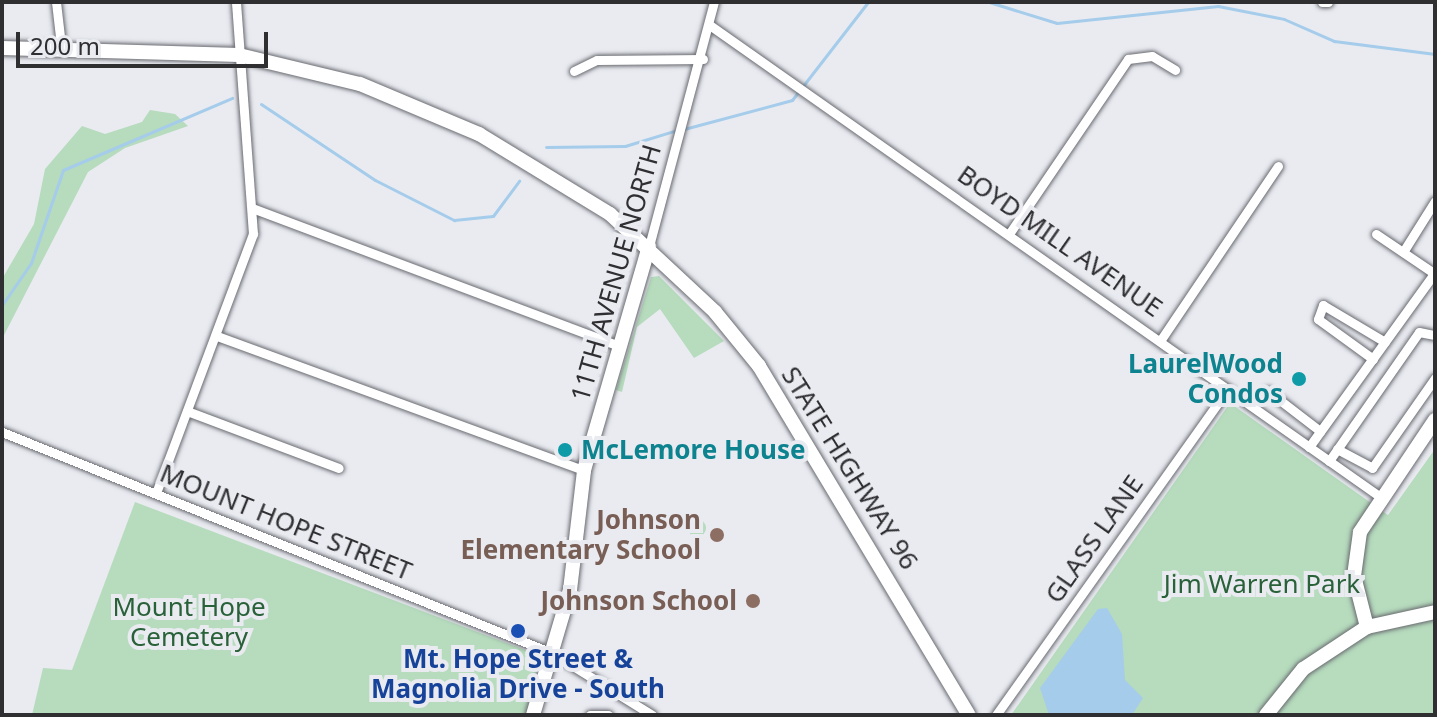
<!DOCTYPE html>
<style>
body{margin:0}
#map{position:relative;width:1437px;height:717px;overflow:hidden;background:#e9ebf1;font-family:"Noto Sans",sans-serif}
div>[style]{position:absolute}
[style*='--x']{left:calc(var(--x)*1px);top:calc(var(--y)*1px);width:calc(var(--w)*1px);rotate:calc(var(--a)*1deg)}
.green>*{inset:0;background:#b6dbbd}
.round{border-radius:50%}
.water>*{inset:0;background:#a5ccea}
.stream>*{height:3px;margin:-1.5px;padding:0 1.5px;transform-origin:1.5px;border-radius:1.5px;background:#a5ccea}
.roads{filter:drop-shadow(0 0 2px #686a70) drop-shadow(0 0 2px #686a70)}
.street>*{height:9px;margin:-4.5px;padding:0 4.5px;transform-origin:4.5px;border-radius:4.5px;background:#fff}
.secondary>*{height:14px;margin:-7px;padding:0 7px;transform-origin:7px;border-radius:7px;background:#fff}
.primary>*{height:14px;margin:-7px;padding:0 7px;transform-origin:7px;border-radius:7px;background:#fff}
.dots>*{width:22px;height:22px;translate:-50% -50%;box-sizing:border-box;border:4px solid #e9ebf1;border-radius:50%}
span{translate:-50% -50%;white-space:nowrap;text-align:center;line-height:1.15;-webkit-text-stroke:8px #e9ebf1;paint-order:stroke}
.street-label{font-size:26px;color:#2f2f32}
.culture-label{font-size:26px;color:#0d838f;font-weight:700}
.right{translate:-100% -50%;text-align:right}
.left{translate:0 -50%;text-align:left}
.education-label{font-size:26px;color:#785e54;font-weight:700}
.park-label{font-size:26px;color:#296138}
.transit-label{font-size:26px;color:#164399;font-weight:700}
.frame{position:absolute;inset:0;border:4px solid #2f2f32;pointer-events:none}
.scale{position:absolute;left:16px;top:32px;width:252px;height:36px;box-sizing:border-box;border:4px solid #2f2f32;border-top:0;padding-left:10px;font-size:24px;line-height:28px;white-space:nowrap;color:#2f2f32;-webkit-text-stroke:6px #e9ebf1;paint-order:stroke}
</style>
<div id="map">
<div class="green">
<i style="clip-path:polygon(150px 110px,175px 114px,188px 126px,125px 148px,88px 172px,2px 339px,2px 279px,34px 224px,45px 169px,82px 126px,105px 134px,142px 122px)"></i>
<i style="clip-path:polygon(659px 276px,724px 341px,694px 358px,660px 309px,637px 327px,622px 392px,616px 390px,651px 277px)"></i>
<i style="clip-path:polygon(1230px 403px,1388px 515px,1435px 449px,1435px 715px,1011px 715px)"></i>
<i style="clip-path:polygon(135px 502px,541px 656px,526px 715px,32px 715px,43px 668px,72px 670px)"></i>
<i class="round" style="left:688px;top:519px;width:18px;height:18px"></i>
</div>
<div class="water">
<i style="clip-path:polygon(1107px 608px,1122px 634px,1125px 680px,1143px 698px,1132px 715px,1049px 715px,1040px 688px,1098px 609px)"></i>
</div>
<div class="stream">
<i style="--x:989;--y:2;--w:71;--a:17.2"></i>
<i style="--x:1057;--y:23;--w:162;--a:-6"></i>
<i style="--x:1218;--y:6;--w:67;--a:11.1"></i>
<i style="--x:1284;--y:19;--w:55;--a:23.7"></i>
<i style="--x:1334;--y:41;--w:102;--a:7.3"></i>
<i style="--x:261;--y:104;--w:137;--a:33.7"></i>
<i style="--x:375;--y:180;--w:89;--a:26.9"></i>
<i style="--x:454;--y:220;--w:39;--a:-6"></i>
<i style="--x:493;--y:216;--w:44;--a:-53.4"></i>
<i style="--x:684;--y:129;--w:112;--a:-15"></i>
<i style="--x:792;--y:100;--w:124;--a:-52.2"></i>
<i style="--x:546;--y:147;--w:79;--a:-0.7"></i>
<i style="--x:625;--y:146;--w:54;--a:-17.1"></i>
<i style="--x:2;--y:305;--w:51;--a:-55.4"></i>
<i style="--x:31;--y:263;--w:98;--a:-71"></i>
<i style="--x:63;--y:170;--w:184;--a:-23.1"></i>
</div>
<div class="roads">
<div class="street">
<i style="--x:56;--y:2;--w:43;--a:83.4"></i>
<i style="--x:1322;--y:2;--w:6;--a:0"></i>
<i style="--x:711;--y:26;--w:817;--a:35.13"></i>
<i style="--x:574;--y:71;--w:25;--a:-26"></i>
<i style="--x:597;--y:60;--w:106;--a:-0.5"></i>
<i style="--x:252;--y:208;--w:393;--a:20.6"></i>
<i style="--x:1009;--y:234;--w:212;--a:-55.8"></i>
<i style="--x:1128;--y:59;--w:24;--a:-7"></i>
<i style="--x:1152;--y:56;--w:27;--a:31"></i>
<i style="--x:1376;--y:234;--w:71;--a:34.1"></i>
<i style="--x:649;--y:246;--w:253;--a:-75.1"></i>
<i style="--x:1403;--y:252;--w:60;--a:-57.9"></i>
<i style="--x:217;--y:336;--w:391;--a:20.1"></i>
<i style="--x:1160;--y:341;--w:211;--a:-56"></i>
<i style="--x:1373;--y:359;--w:68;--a:-144"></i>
<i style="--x:1318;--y:319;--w:15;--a:-70"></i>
<i style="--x:1323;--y:305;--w:72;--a:30.8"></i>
<i style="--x:1268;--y:391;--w:66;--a:37.6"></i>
<i style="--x:187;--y:411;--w:162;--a:20.6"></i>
<i style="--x:2;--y:432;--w:593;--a:21.89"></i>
<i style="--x:552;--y:653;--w:118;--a:31.8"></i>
<i style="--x:1309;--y:447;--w:213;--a:-54.2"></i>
<i style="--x:1337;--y:449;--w:40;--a:28"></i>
<i style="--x:1372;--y:468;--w:110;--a:-55"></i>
<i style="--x:1329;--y:461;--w:157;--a:-55.1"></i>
<i style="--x:1419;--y:332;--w:16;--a:11"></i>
<i style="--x:156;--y:493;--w:277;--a:-69.5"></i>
<i style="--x:253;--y:234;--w:233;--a:-94.2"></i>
<i style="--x:590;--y:715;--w:18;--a:0"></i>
<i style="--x:996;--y:715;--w:400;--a:-54.6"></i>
</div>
<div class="secondary">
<i style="--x:1367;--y:627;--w:70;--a:-12.4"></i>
<i style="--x:533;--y:715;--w:130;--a:-73.5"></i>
<i style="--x:570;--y:590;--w:121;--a:-83.3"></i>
<i style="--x:584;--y:470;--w:233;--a:-73.8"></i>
<i style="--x:1266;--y:715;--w:59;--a:-51.2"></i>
<i style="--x:1303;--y:669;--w:77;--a:-33.3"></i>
<i style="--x:1367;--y:627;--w:53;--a:-104.3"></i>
<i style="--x:1354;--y:576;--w:44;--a:-82.2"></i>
<i style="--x:1360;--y:532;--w:135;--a:-56.2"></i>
</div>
<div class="primary">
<i style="--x:2;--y:48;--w:237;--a:1.7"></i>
<i style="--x:239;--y:55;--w:124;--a:13.5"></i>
<i style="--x:360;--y:84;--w:129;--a:22.8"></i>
<i style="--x:479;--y:134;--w:153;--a:31.4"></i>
<i style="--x:610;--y:214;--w:144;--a:43"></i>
<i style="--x:715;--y:312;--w:70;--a:50.8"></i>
<i style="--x:759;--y:366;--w:407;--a:59"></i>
</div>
</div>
<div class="dots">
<i style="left:1299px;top:379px;background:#0f9aa8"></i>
<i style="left:565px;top:450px;background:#0f9aa8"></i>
<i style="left:717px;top:535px;background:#8d6e63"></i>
<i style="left:753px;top:601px;background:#8d6e63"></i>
<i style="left:518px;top:631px;background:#1a4fb4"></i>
</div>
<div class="street-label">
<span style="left:1060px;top:241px;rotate:35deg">BOYD MILL AVENUE</span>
<span style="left:616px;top:273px;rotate:-74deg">11TH AVENUE NORTH</span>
<span style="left:850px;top:468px;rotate:58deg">STATE HIGHWAY 96</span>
<span style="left:286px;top:522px;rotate:22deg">MOUNT HOPE STREET</span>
<span style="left:1094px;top:539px;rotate:-55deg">GLASS LANE</span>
</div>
<div class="culture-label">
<span class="right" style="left:1283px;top:379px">LaurelWood<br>Condos</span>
<span class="left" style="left:581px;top:450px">McLemore House</span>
</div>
<div class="education-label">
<span class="right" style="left:701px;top:535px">Johnson<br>Elementary School</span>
<span class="right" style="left:737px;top:601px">Johnson School</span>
</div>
<div class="park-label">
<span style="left:1262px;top:584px">Jim Warren Park</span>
<span style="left:189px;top:622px">Mount Hope<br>Cemetery</span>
</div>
<div class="transit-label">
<span style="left:518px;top:674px">Mt. Hope Street &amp;<br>Magnolia Drive - South</span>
</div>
<div class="frame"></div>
<div class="scale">200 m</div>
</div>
